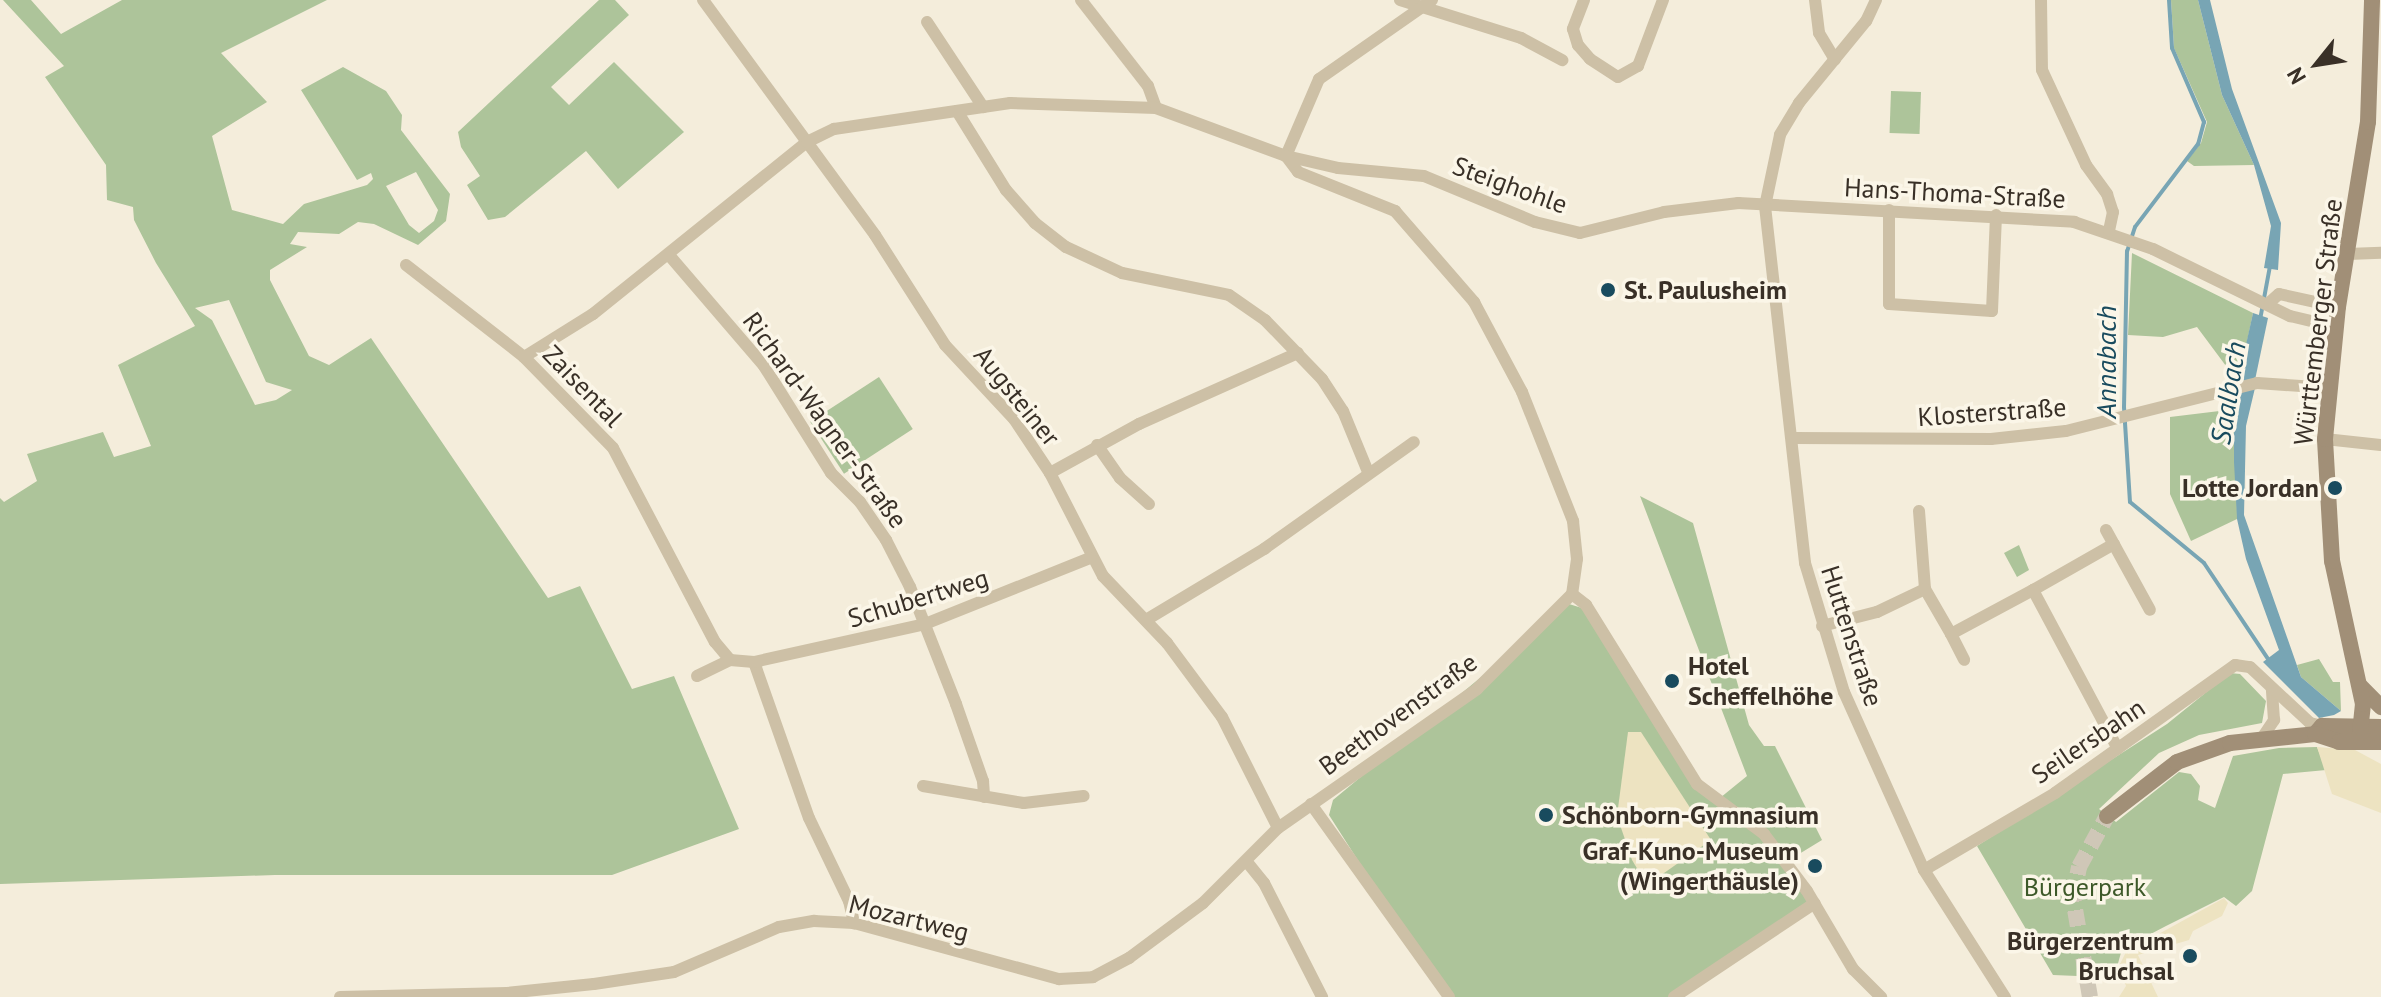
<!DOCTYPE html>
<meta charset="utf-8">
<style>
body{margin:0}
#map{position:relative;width:2381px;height:997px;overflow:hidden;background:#f4eddb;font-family:"PT Sans",sans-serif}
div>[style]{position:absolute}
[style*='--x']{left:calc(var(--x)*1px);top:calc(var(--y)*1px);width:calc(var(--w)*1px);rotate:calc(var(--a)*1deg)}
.green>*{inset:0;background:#adc49a;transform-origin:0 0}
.plaza>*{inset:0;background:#ede3c1}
.water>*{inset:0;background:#78a5b4}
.stream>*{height:4px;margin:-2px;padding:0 2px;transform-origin:2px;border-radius:2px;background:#78a5b4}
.secondary-tunnel>*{height:16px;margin-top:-8px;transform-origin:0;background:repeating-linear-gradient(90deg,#cfc7b7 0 16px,transparent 0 24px)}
.minor>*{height:12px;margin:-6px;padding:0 6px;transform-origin:6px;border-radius:6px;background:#cdc0a6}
.secondary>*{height:16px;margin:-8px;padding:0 8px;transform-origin:8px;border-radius:8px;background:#a18f77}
.dots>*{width:22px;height:22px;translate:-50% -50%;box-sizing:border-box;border:4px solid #fbf6e8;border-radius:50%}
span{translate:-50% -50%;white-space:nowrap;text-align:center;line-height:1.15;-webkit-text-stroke:7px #fbf6e8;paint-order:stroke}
.street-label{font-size:26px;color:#393027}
.poi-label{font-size:26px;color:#393027;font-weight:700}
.left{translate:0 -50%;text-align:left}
.right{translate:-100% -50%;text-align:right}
.park-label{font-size:26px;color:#3d5929}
.water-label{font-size:28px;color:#194b5e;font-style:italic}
.north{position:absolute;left:2277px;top:24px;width:80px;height:80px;-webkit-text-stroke:6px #fbf6e8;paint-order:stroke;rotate:240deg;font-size:22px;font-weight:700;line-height:32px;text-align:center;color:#393027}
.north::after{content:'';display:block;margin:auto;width:28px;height:36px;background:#393027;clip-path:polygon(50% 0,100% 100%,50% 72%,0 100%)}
</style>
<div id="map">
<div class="green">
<i style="clip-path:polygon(evenodd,3px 0,31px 0,61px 34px,122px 0,327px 0,221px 53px,267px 102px,212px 136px,232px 210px,283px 224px,304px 204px,367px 185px,373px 179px,371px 173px,357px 180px,301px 90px,343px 67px,386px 91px,402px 115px,401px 130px,450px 194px,446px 221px,418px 245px,374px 224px,358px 222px,339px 234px,298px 232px,290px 244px,307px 247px,270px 270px,270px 280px,309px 356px,329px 365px,371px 338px,548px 598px,580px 586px,632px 689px,674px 676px,739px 829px,612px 875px,275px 875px,0 884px,0 498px,4px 502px,37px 481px,27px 454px,103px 432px,114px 457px,151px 446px,118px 365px,195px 326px,156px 263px,134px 220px,133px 207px,107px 200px,106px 165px,45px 77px,64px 66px,3px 0,416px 172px,438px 210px,434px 221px,419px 233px,409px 225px,386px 186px,416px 172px,3px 0,229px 300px,266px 382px,292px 390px,276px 400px,255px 405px,212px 320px,195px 308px,229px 300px)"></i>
<i style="clip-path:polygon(599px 0,615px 0,629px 15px,551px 87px,569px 105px,614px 62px,684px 132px,618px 189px,586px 151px,505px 217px,488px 220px,467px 185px,480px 176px,461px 147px,458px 132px)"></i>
<i style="clip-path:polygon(2171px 0,2198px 0,2222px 95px,2254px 165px,2194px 166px,2187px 161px,2201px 143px,2207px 122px,2174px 48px)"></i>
<i style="left:1891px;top:91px;width:30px;height:42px;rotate:2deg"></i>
<i style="clip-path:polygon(2132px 253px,2253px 313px,2242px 365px,2226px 366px,2197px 327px,2163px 337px,2128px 335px)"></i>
<i style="left:879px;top:377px;width:62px;height:82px;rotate:57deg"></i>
<i style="clip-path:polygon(2236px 409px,2237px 519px,2191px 541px,2170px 494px,2170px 417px)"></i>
<i style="clip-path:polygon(1640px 496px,1693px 523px,1749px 725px,1764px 746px,1775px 746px,1822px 840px,1786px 862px,1809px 901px,1669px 997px,1445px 997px,1329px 815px,1333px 800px,1569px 604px,1585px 609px,1715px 802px,1747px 776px)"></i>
<i style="clip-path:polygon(2019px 545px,2029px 570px,2017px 577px,2004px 553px)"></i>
<i style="clip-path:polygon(2319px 659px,2333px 682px,2340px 682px,2341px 711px,2301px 677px,2297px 665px)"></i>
<i style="clip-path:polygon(2230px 673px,2240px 674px,2266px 701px,2262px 723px,2199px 735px,2159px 753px,2099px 809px,2116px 822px,2179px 772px,2191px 774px,2200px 786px,2198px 800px,2215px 808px,2233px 756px,2279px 748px,2317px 747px,2326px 770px,2283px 774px,2252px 891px,2236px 906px,2224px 897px,2166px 926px,2122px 949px,2117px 967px,2102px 977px,2053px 975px,1977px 846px,2167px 724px)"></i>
</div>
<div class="plaza">
<i style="clip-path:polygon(1628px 732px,1641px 732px,1711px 840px,1647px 885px,1632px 860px,1617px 816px)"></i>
<i style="clip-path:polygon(2317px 747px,2355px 750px,2381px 764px,2381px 813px,2332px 794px)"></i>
<i style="clip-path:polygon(2224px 898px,2228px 903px,2222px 916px,2193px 931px,2189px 940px,2138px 955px,2158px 997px,2119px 997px,2126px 986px,2119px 966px,2126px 952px)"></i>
</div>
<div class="water">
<i style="clip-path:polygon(2198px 0,2210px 0,2232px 89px,2281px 223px,2278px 270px,2264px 268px,2271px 226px,2254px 165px,2222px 95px)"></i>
<i style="clip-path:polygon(2253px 313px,2268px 318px,2255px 380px,2237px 385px)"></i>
<i style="clip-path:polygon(2255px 388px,2246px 426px,2244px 515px,2301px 677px,2341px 711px,2334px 715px,2319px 718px,2263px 662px,2279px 650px,2246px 559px,2237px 519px,2234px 462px,2234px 395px)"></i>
</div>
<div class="stream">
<i style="--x:2169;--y:0;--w:48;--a:86.4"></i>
<i style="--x:2172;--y:48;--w:81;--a:66.6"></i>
<i style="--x:2204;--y:122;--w:23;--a:105"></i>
<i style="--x:2198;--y:144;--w:104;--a:127.2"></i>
<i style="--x:2135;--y:227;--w:25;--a:108"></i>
<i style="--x:2127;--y:251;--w:156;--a:91.1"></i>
<i style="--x:2124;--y:407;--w:95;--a:86.4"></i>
<i style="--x:2130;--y:502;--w:96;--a:39.5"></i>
<i style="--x:2204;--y:563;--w:115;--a:56.3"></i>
<i style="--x:2260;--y:320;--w:55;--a:-79.5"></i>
</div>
<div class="secondary-tunnel">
<i style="--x:2090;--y:997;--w:100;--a:-99.7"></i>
<i style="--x:2073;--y:898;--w:32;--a:-79"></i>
<i style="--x:2079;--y:867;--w:58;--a:-61.2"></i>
</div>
<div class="minor">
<i style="--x:703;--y:0;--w:291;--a:53.8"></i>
<i style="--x:875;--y:235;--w:130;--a:57.5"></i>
<i style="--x:945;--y:345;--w:101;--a:47"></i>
<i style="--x:1014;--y:419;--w:65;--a:56.3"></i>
<i style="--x:1050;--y:473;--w:116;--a:62.8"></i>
<i style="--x:1103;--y:576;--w:93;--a:46.3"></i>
<i style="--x:1167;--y:643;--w:92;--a:53.4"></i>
<i style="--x:1222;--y:717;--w:124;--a:63.2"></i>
<i style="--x:1081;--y:0;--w:109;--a:52.1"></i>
<i style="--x:1148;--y:86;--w:23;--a:70"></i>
<i style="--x:1400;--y:0;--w:127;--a:17.4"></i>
<i style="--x:1521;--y:38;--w:47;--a:28.2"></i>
<i style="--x:1432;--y:0;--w:138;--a:145"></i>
<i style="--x:1319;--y:79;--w:84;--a:113.2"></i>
<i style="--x:1286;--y:156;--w:53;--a:13"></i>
<i style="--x:1338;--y:168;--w:86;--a:5.3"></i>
<i style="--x:1424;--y:176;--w:120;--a:22.5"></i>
<i style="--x:1535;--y:222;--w:46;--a:13.7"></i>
<i style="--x:1580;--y:233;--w:87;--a:-14"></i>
<i style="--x:1664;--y:212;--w:75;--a:-6.9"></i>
<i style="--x:1738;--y:203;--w:337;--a:3.2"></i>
<i style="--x:2074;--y:222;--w:83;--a:18.9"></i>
<i style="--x:2153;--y:249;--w:153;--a:26.1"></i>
<i style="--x:2290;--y:316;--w:47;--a:13.4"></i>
<i style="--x:1584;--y:0;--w:31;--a:111"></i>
<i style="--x:1573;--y:29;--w:17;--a:73"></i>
<i style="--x:1578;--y:45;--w:18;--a:49"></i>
<i style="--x:1590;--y:59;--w:33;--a:33"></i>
<i style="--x:1618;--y:77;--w:23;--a:-29"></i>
<i style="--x:1638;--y:66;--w:71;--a:-69.3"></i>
<i style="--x:1815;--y:0;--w:33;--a:83"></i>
<i style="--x:1819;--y:33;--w:31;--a:59"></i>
<i style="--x:1876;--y:0;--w:23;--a:115"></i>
<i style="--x:1866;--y:21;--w:106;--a:129.3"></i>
<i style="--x:1799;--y:103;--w:37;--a:121"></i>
<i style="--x:1780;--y:135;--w:73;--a:101.9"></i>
<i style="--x:1765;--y:206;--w:359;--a:83.6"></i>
<i style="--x:1805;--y:563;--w:135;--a:73.2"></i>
<i style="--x:1844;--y:692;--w:195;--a:65.8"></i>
<i style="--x:1924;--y:870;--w:151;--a:57.5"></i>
<i style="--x:2041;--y:0;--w:70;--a:89.2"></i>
<i style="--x:2042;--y:70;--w:105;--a:65.1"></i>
<i style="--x:2086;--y:165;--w:36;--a:54"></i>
<i style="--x:2107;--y:194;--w:19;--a:72"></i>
<i style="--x:2113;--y:212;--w:19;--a:102"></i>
<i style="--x:927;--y:22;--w:102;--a:56.6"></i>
<i style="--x:957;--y:111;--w:93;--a:58.2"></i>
<i style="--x:1006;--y:190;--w:44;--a:48.7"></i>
<i style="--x:1035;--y:223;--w:39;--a:38"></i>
<i style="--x:1066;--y:247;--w:62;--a:24.9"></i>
<i style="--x:1122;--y:273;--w:109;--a:11.6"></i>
<i style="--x:1229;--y:295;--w:44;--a:34.8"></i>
<i style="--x:1265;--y:320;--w:82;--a:46"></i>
<i style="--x:1322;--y:379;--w:38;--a:57"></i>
<i style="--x:1343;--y:411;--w:66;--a:67.7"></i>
<i style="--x:1889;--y:210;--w:94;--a:90"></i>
<i style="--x:1889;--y:304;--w:103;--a:3.9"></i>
<i style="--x:1992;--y:311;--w:96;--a:-87.6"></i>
<i style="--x:2348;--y:254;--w:33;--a:-2"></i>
<i style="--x:669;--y:255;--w:146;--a:49.4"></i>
<i style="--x:764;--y:366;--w:126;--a:57.9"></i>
<i style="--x:831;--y:473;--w:41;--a:45"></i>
<i style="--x:860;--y:502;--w:46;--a:55.6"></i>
<i style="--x:886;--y:540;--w:53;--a:62.9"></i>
<i style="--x:910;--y:587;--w:126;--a:68.5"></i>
<i style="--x:956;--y:704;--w:82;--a:70.7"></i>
<i style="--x:983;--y:781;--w:16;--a:86"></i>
<i style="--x:406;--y:265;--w:150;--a:37.9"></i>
<i style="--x:524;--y:357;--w:127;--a:45.6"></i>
<i style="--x:613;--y:448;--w:219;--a:62.3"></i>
<i style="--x:715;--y:642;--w:23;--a:50"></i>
<i style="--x:730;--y:660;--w:24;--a:5"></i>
<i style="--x:754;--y:662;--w:165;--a:70.6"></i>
<i style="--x:809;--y:818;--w:92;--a:64.3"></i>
<i style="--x:849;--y:901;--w:23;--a:77"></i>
<i style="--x:2270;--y:302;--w:12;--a:-42"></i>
<i style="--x:2279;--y:294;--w:60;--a:12.4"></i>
<i style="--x:524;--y:357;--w:81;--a:-31.9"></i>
<i style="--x:593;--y:314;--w:275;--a:-38.8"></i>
<i style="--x:807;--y:142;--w:30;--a:-26"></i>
<i style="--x:834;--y:129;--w:178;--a:-8.4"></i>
<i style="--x:1010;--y:103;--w:146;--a:2"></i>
<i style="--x:1156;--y:108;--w:139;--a:20.3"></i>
<i style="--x:1286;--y:156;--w:20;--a:53"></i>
<i style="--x:1298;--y:172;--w:105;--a:21.9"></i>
<i style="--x:1395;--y:211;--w:121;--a:49"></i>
<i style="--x:1474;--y:302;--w:102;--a:61.9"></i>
<i style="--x:1522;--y:392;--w:139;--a:68.4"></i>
<i style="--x:1573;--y:521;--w:38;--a:84"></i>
<i style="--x:1577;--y:559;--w:35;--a:98"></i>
<i style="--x:1572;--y:594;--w:18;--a:38"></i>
<i style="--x:1586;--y:605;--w:211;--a:58.2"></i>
<i style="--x:1697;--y:784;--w:84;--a:36.7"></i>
<i style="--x:1764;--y:834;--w:71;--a:53"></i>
<i style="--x:1807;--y:891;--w:91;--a:59.5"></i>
<i style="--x:1853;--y:969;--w:40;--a:45"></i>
<i style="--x:1795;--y:438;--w:196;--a:0.3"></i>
<i style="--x:1991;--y:439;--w:75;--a:-6.1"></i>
<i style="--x:2066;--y:431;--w:197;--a:-14.1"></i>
<i style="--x:2257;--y:383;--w:74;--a:3.9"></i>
<i style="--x:2325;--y:439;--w:56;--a:6.1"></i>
<i style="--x:1097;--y:445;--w:40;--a:55.1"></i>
<i style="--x:1120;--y:478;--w:39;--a:42"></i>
<i style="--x:1050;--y:473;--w:102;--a:-28.8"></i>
<i style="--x:1139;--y:424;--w:174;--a:-24.1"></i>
<i style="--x:1919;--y:511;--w:78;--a:85.6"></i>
<i style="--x:2106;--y:530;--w:91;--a:61.2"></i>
<i style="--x:2033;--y:590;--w:93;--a:-29.6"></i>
<i style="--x:1146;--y:620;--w:138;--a:-31"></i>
<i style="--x:1264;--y:549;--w:184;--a:-35.5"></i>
<i style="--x:1822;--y:626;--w:57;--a:-14.3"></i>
<i style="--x:1877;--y:612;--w:53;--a:-25.6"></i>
<i style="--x:1925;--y:589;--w:52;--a:60"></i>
<i style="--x:1951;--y:634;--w:93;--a:-28.2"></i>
<i style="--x:2033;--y:590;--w:180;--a:61.9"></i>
<i style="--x:1951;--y:634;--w:29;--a:63"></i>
<i style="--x:754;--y:662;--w:175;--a:-12.5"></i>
<i style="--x:925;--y:624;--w:178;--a:-21.8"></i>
<i style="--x:697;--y:676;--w:37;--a:-26"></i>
<i style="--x:2262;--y:738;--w:22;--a:-56"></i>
<i style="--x:2274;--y:720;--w:31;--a:-94"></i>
<i style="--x:923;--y:786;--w:102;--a:9.6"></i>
<i style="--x:1024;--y:803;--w:60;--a:-6.7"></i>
<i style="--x:1311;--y:804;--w:237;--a:54.4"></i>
<i style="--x:1247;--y:862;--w:27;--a:51"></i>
<i style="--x:1264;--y:883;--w:128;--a:63"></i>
<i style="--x:1924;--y:870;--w:152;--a:-30.4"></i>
<i style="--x:2055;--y:793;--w:221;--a:-35.4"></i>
<i style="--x:2235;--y:665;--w:15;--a:8"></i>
<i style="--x:2250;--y:667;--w:82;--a:43"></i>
<i style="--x:2310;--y:723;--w:12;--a:14"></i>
<i style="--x:340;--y:997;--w:167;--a:-1.4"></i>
<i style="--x:507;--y:993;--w:87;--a:-5.9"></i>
<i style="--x:594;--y:984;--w:81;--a:-8.5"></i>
<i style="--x:674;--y:972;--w:114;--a:-23.2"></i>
<i style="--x:779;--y:927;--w:36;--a:-10"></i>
<i style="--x:814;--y:921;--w:40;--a:2.9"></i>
<i style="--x:854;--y:923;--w:213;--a:15.3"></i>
<i style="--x:1059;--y:979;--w:34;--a:-3"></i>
<i style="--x:1093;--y:977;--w:41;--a:-27.8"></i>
<i style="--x:1129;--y:958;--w:92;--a:-36.6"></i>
<i style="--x:1203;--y:903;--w:106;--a:-45"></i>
<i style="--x:1278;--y:828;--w:243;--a:-34.9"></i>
<i style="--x:1477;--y:689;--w:134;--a:-45"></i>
<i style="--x:1674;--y:997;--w:169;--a:-33.7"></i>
</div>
<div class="secondary">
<i style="--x:2360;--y:686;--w:30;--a:45"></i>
<i style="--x:2315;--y:734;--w:11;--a:-49"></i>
<i style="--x:2322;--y:726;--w:59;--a:1"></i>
<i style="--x:2359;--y:742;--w:38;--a:-84"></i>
<i style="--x:2363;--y:704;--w:146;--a:-102.2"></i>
<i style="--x:2332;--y:561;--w:122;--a:-93.3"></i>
<i style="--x:2325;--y:439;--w:133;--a:-84.4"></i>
<i style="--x:2338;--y:307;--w:187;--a:-80.8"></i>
<i style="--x:2368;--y:122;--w:122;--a:-88.1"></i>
<i style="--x:2107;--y:816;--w:88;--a:-37.6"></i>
<i style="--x:2177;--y:762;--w:56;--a:-19.7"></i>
<i style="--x:2230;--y:743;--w:85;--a:-6"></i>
<i style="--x:2315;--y:734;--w:25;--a:18"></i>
<i style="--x:2339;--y:742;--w:42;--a:0"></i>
</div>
<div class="dots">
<i style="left:1608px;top:290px;background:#194b5e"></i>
<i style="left:2335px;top:488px;background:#194b5e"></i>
<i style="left:1672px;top:681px;background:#194b5e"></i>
<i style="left:1546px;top:815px;background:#194b5e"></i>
<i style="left:1815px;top:866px;background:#194b5e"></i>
<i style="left:2190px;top:956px;background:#194b5e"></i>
</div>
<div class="street-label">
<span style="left:1510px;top:185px;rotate:20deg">Steighohle</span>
<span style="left:1955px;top:193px;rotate:3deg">Hans-Thoma-Straße</span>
<span style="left:2318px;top:322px;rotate:-83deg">Württemberger Straße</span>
<span style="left:583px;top:386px;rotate:46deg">Zaisental</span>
<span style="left:1017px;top:396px;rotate:51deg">Augsteiner</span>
<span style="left:1992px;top:412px;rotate:-4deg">Klosterstraße</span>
<span style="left:825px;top:420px;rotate:54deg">Richard-Wagner-Straße</span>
<span style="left:918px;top:598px;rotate:-17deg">Schubertweg</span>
<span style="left:1852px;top:636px;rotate:72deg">Huttenstraße</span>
<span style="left:1398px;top:714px;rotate:-36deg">Beethovenstraße</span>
<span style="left:2088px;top:741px;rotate:-34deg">Seilersbahn</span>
<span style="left:909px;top:918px;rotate:14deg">Mozartweg</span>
</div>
<div class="poi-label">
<span class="left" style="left:1624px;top:290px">St. Paulusheim</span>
<span class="right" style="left:2319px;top:488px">Lotte Jordan</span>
<span class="left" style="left:1688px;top:681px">Hotel<br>Scheffelhöhe</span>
<span class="left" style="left:1562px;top:815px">Schönborn-Gymnasium</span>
<span class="right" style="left:1799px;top:866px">Graf-Kuno-Museum<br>(Wingerthäusle)</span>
<span class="right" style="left:2174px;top:956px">Bürgerzentrum<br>Bruchsal</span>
</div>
<div class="park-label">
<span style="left:2085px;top:887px">Bürgerpark</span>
</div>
<div class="water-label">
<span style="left:2106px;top:362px;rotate:-90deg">Annabach</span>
<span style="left:2228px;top:393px;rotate:-81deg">Saalbach</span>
</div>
<div class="north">N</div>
</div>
